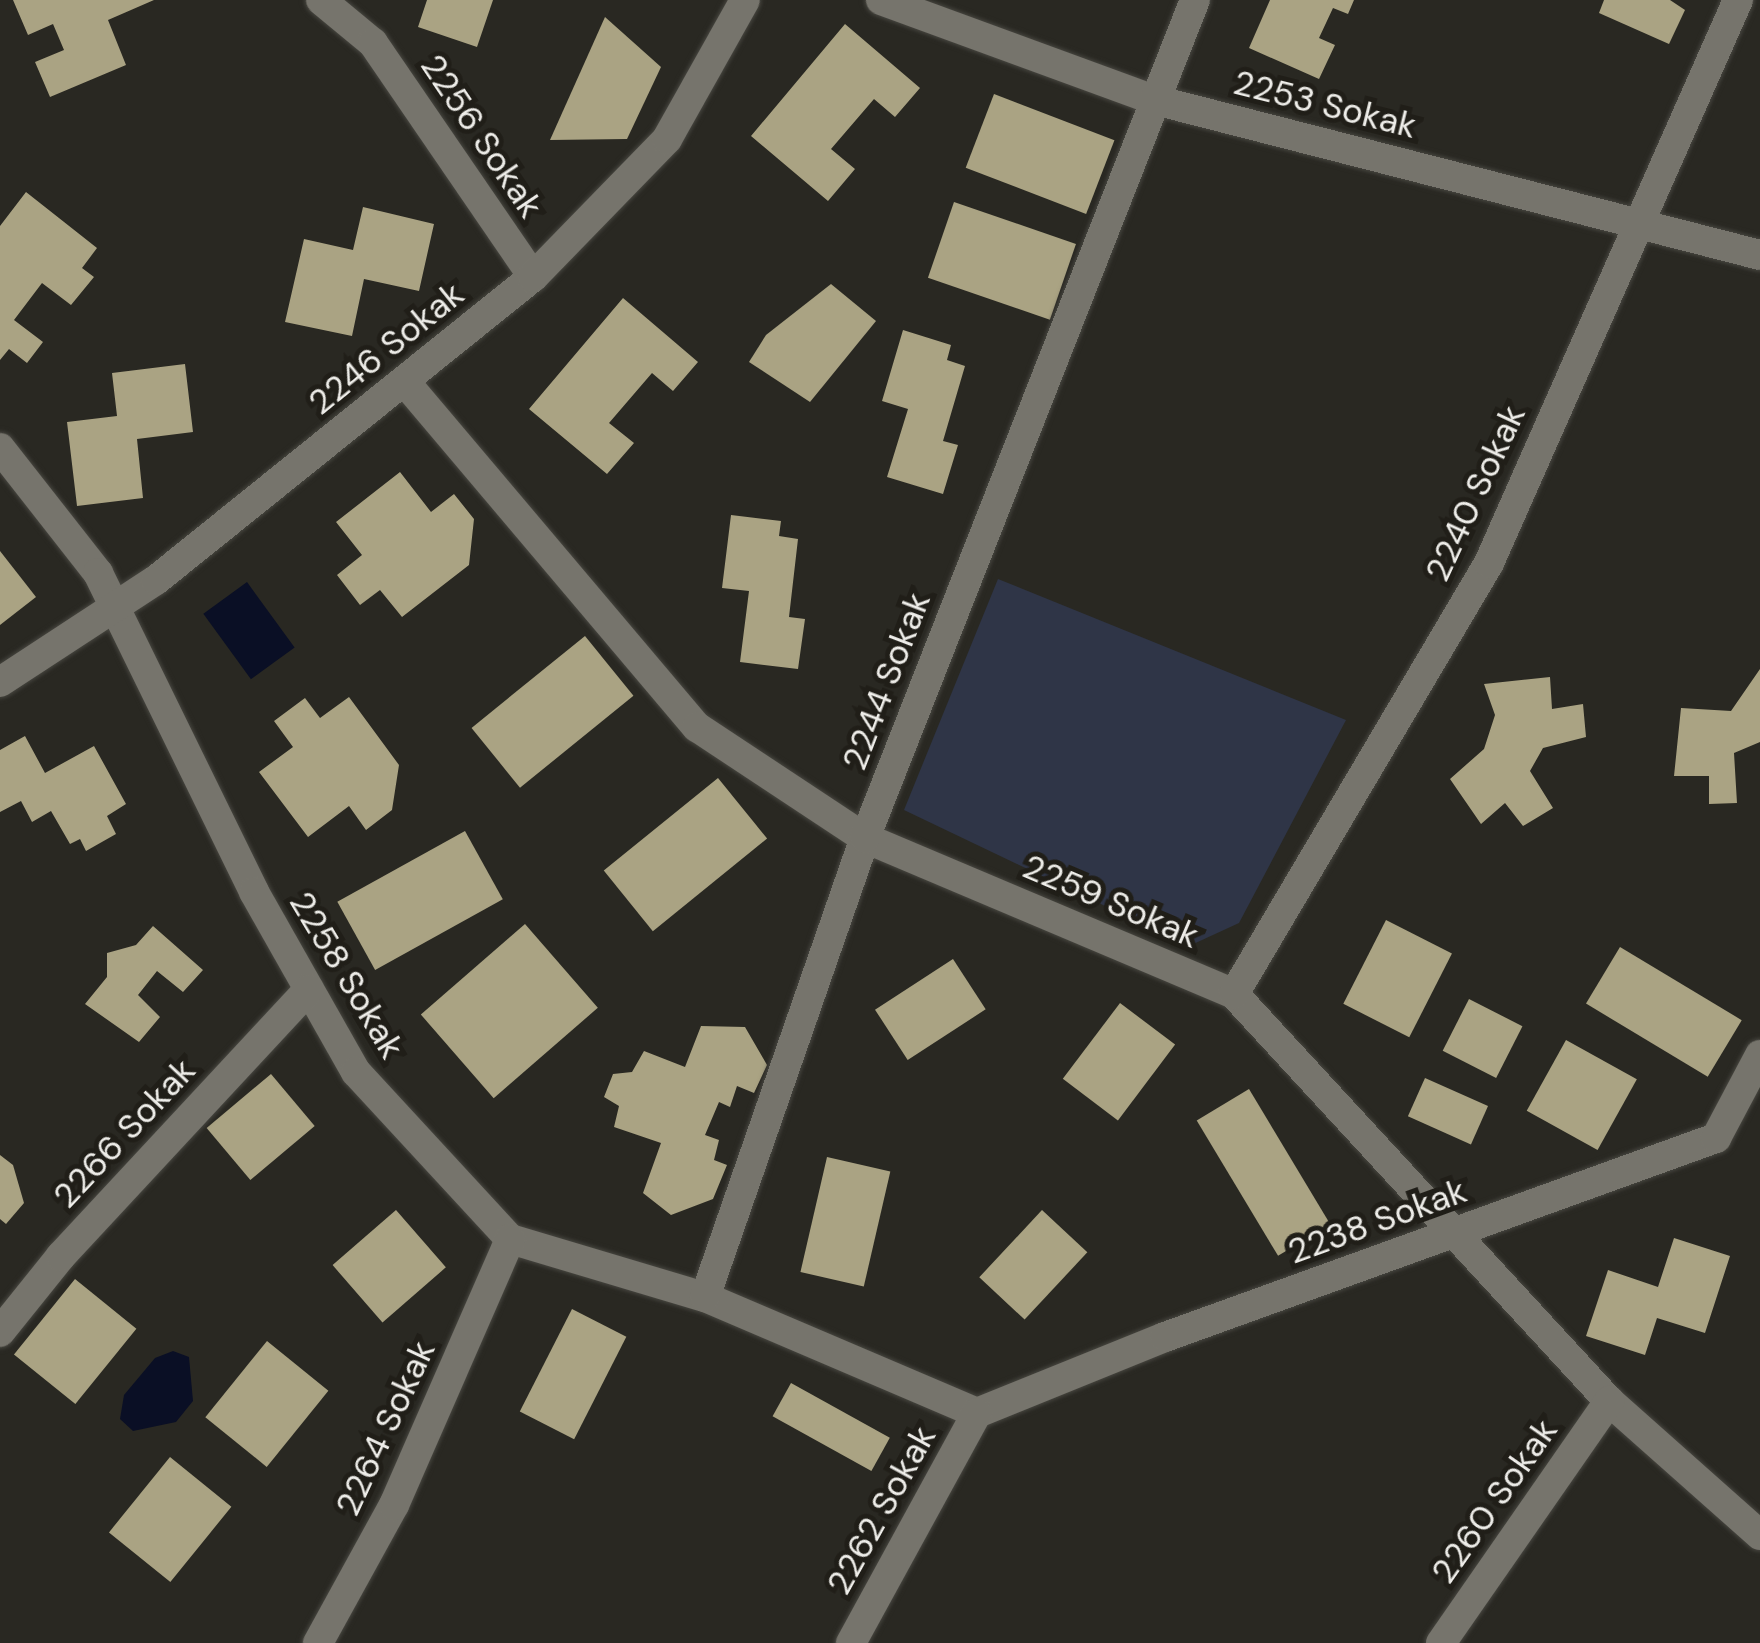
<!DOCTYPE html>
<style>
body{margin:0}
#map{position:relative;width:1760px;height:1643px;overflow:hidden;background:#292822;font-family:"DM Sans",sans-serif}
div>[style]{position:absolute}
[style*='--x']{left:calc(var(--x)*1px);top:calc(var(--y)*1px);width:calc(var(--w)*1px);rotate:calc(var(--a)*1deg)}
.green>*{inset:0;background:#2f3547}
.water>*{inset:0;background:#0a0f25;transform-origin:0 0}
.building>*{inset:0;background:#aaa383;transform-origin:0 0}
.roads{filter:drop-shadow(0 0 2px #474640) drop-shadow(0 0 2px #474640)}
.street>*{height:30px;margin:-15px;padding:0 15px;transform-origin:15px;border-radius:15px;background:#76746c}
span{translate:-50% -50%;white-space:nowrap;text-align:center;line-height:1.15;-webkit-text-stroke:10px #201e18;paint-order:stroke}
.street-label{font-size:35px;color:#eeede9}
</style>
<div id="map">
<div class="green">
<i style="clip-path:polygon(998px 579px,1346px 720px,1239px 923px,1189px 946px,904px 810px)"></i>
</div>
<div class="water">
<i style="left:247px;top:582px;width:81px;height:54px;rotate:54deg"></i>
<i style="clip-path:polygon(173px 1351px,189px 1357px,193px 1401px,176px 1422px,133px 1431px,120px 1419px,124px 1395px,155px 1358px)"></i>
</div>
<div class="building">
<i style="clip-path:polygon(13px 0,154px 0,108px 20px,126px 65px,50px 97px,35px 62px,64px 50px,53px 24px,28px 35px)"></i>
<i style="clip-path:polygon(427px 0,493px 0,477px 47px,418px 27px)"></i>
<i style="clip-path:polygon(1270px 0,1354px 0,1348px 14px,1333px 8px,1319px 38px,1335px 45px,1319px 79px,1249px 48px)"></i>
<i style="clip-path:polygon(1604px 0,1670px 0,1685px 10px,1669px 44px,1599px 13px)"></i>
<i style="clip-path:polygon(605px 17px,661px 67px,627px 139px,550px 140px)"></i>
<i style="clip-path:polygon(845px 24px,920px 88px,895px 117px,874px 99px,831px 149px,855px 169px,828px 201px,751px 136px)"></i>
<i style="left:994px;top:94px;width:129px;height:79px;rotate:21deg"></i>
<i style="clip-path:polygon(26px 192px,97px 248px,82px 268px,94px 277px,71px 305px,42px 283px,14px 320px,43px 342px,27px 363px,9px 349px,0 360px,0 226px)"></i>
<i style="left:954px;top:202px;width:129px;height:80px;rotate:19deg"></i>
<i style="clip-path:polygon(363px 207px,434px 224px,419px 291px,364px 279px,352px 336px,285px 322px,304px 239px,353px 250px)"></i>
<i style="clip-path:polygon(831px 284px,876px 321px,810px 402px,749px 362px,766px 335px)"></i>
<i style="clip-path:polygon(623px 298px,698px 362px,673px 391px,652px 373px,609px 423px,634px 443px,607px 474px,529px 409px)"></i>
<i style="clip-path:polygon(903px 330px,951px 345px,947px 360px,965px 366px,943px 441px,958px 445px,943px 494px,887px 477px,908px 409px,882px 401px)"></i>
<i style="clip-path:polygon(185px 364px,193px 432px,137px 439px,143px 498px,77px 506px,67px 422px,117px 416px,112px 373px)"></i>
<i style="clip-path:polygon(400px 472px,431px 512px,454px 494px,474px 519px,469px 565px,402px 617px,380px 590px,360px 605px,337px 575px,362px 555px,336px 522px)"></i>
<i style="clip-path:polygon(731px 515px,781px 521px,779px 536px,798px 539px,789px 617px,805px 619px,798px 669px,740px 662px,749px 591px,722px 588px)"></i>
<i style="clip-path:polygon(0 551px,36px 597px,0 625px)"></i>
<i style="left:585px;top:636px;width:77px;height:146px;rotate:51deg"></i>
<i style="clip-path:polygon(1760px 669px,1760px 742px,1734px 753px,1737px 803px,1709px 804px,1709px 776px,1674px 776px,1681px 708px,1731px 711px)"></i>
<i style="clip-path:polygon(1550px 677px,1552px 709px,1583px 704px,1586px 737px,1543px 748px,1530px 771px,1553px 808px,1523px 826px,1505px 803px,1481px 824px,1450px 779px,1484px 749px,1495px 715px,1484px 684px)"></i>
<i style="clip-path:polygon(349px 697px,399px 765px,392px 810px,366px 830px,349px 806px,308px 837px,259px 772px,293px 747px,274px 721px,305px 698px,320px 718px)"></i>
<i style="clip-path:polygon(25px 736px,45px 773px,94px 746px,126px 804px,107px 816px,116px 834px,86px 851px,80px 839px,70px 844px,51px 811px,32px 822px,21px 801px,0 812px,0 750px)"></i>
<i style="left:718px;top:778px;width:78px;height:147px;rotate:51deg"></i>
<i style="left:465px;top:831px;width:78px;height:146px;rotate:61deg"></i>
<i style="left:1386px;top:920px;width:74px;height:94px;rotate:27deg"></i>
<i style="left:525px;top:924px;width:111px;height:138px;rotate:49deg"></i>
<i style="clip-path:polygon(153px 926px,203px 970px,183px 992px,157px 971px,138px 995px,160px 1017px,139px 1042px,85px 1004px,107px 977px,107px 953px,136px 945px)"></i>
<i style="left:1620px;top:947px;width:142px;height:66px;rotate:31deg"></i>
<i style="left:953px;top:959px;width:60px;height:93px;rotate:57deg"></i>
<i style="left:1469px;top:999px;width:60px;height:58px;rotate:27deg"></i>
<i style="left:1120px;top:1003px;width:69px;height:95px;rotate:37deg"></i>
<i style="clip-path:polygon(701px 1026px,745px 1027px,767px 1065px,754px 1093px,737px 1086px,730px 1107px,719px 1102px,705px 1135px,719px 1140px,714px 1160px,727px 1165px,713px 1199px,671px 1215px,643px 1193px,661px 1143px,614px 1127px,619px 1106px,604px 1097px,613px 1074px,632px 1072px,644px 1051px,685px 1067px)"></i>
<i style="left:1566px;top:1040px;width:81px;height:81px;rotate:29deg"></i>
<i style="left:271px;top:1074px;width:68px;height:84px;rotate:50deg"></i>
<i style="left:1425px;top:1078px;width:69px;height:42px;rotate:24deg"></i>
<i style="left:1249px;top:1089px;width:158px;height:61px;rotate:59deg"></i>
<i style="clip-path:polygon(0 1155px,13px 1165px,24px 1203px,6px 1224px,0 1219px)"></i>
<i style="left:827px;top:1157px;width:65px;height:118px;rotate:13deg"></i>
<i style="left:396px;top:1210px;width:76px;height:84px;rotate:49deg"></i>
<i style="left:1042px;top:1210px;width:62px;height:92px;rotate:43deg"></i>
<i style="clip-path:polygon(1674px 1238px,1730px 1256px,1705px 1333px,1657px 1318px,1645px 1355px,1586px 1336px,1608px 1270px,1658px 1287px)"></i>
<i style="left:75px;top:1279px;width:79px;height:97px;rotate:39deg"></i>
<i style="left:572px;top:1309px;width:61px;height:115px;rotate:27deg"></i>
<i style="left:267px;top:1341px;width:79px;height:98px;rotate:39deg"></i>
<i style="left:791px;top:1383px;width:113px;height:38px;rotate:29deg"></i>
<i style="left:170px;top:1457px;width:79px;height:97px;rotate:39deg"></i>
</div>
<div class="roads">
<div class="street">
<i style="--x:321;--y:0;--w:67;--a:39.6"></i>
<i style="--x:373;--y:43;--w:283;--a:55.6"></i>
<i style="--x:881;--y:0;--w:292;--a:20.1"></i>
<i style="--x:1155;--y:100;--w:625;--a:14.37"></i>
<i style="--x:405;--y:382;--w:452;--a:49.8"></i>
<i style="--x:697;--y:727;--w:201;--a:33.5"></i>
<i style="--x:865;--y:838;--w:401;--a:22.9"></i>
<i style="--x:1234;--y:994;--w:553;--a:47.34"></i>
<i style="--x:1609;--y:1401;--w:202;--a:41.6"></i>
<i style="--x:0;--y:448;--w:159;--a:51.9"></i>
<i style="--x:98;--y:573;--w:355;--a:63.9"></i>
<i style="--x:254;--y:892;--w:207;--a:60.5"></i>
<i style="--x:356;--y:1072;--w:227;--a:47.3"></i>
<i style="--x:510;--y:1239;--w:203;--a:16.6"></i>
<i style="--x:705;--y:1297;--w:296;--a:23.1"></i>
<i style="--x:0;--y:682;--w:186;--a:-33.2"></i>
<i style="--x:156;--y:580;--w:484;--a:-38.8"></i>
<i style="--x:533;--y:277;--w:192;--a:-45.8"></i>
<i style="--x:667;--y:139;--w:159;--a:-60.7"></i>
<i style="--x:1234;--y:994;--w:501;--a:-59.39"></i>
<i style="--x:1489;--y:563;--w:616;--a:-66.14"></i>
<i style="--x:705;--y:1297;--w:486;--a:-70.8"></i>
<i style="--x:865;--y:838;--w:901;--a:-68.51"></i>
<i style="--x:0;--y:1332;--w:97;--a:-51.2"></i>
<i style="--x:61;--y:1256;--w:364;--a:-47.1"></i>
<i style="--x:977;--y:1413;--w:203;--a:-22"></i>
<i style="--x:1165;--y:1337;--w:586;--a:-19.86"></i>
<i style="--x:1716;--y:1138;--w:94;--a:-62.1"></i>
<i style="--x:318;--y:1643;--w:158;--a:-61.2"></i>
<i style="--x:394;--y:1505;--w:290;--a:-66.4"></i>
<i style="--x:851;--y:1643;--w:262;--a:-61.3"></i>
<i style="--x:1441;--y:1643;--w:295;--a:-55.2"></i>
</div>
</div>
<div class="street-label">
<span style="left:1325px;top:104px;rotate:14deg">2253 Sokak</span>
<span style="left:482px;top:136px;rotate:56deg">2256 Sokak</span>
<span style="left:386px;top:348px;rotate:-39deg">2246 Sokak</span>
<span style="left:1475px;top:493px;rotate:-65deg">2240 Sokak</span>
<span style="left:886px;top:681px;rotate:-69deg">2244 Sokak</span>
<span style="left:1111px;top:901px;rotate:23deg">2259 Sokak</span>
<span style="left:347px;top:975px;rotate:59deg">2258 Sokak</span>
<span style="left:124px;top:1133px;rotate:-47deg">2266 Sokak</span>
<span style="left:1377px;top:1221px;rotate:-20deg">2238 Sokak</span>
<span style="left:385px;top:1428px;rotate:-65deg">2264 Sokak</span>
<span style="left:1494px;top:1501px;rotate:-55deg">2260 Sokak</span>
<span style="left:881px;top:1510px;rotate:-61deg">2262 Sokak</span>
</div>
</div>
